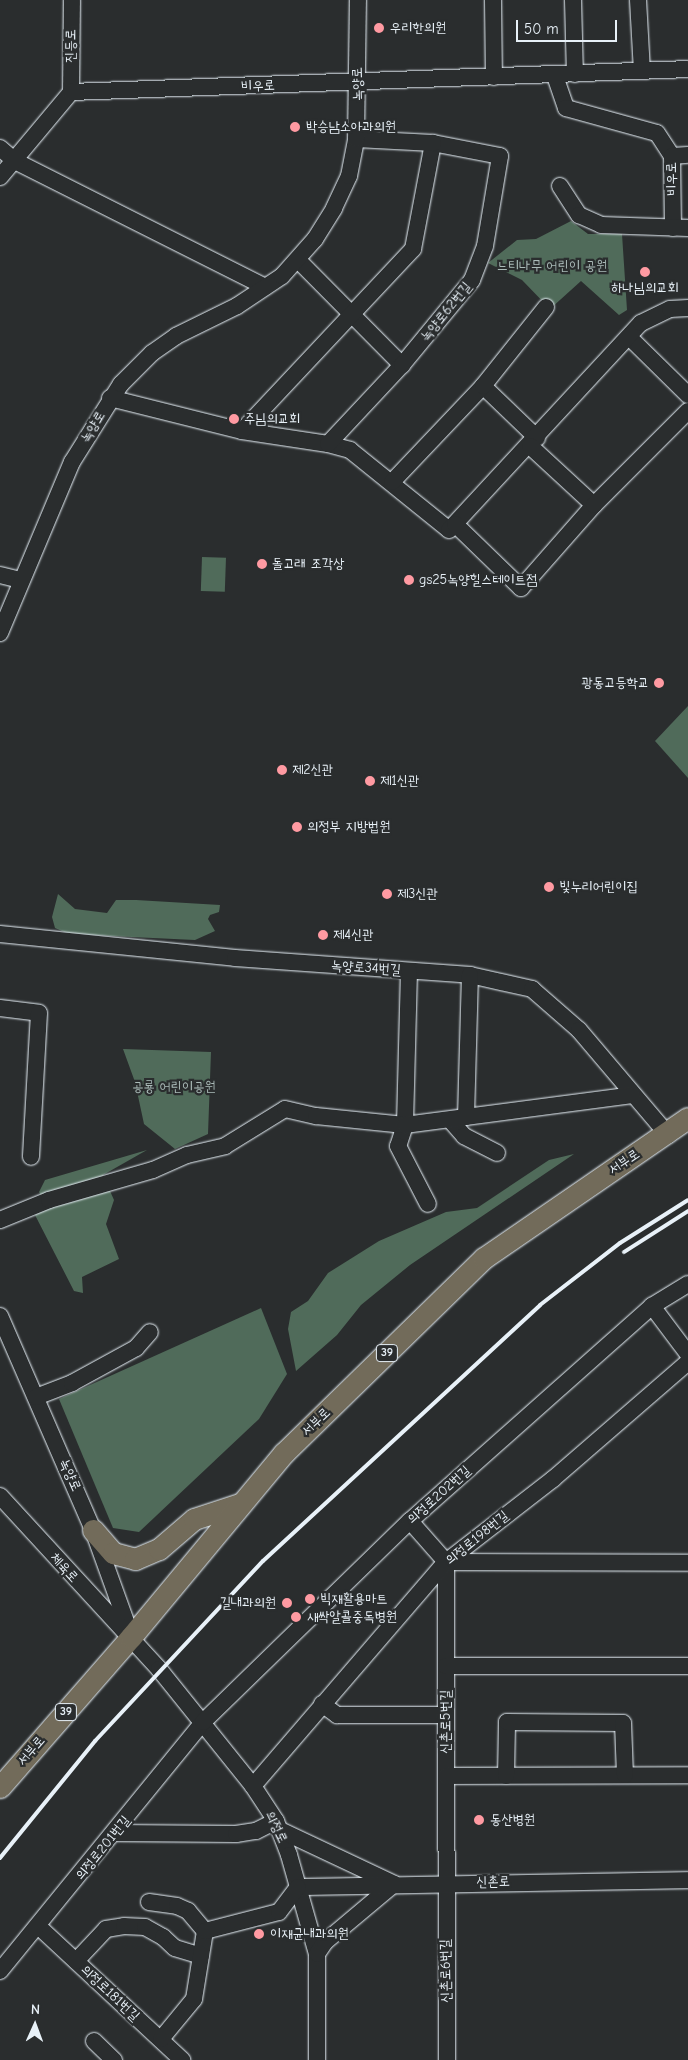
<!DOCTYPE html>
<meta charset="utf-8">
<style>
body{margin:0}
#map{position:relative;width:688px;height:2060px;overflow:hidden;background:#2a2d2e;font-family:"Comic Neue","Poor Story",sans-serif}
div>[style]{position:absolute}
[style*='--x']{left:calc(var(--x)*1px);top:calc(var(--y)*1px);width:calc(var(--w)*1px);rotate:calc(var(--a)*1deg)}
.green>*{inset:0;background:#506b5a;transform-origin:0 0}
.roads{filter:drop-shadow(0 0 1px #e8f1f8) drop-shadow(0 0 1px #e8f1f8)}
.minor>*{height:16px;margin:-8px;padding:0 8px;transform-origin:8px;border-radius:8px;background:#2a2d2e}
.major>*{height:21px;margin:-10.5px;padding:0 10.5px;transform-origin:10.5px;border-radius:10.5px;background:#726b5a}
.rail>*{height:4px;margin:-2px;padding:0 2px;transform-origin:2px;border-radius:2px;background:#e8f1f8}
.dots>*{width:14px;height:14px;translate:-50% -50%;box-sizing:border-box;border:2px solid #2a2d2e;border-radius:50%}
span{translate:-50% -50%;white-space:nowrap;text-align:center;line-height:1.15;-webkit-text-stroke:4.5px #2a2d2e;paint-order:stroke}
.shield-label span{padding:1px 4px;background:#2a2d2e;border:1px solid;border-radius:4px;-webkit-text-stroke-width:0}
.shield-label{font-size:12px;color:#e8f1f8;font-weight:700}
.poi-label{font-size:14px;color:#e8f1f8}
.left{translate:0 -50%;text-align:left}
.right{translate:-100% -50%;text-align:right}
.street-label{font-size:14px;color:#e8f1f8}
.park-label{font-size:14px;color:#abbbb9}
.north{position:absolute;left:10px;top:2000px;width:50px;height:50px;-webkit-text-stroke:4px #2a2d2e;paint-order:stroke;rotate:2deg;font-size:14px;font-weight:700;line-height:20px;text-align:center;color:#e8f1f8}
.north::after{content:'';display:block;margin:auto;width:18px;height:22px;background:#e8f1f8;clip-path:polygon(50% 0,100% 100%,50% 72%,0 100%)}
.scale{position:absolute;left:516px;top:20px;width:101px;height:22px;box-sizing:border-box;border:2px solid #e8f1f8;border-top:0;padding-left:6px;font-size:15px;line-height:18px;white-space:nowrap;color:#e8f1f8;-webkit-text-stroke:4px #2a2d2e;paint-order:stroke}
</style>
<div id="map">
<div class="green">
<i style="clip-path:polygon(571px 221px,588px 234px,622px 234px,627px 310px,619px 315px,581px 281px,550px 309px,522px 280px,488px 263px,517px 240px,536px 239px)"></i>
<i style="left:202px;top:557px;width:24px;height:34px;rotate:2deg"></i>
<i style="clip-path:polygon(688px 706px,688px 778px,655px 741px)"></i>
<i style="clip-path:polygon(58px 894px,75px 909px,107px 913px,116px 900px,136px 900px,220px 905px,219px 912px,210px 915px,208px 919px,215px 931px,195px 940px,69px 934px,55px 928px,52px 917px)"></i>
<i style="clip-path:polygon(123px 1049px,211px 1052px,208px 1134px,175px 1149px,144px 1124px,135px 1082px)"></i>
<i style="clip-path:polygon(147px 1150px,103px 1175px,114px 1200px,106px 1224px,119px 1259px,82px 1277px,83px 1293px,74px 1291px,35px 1215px,48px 1207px,39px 1192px,45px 1180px)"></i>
<i style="clip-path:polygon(574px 1154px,410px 1265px,361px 1305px,337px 1335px,296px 1371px,288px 1329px,291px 1312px,308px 1301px,328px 1273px,379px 1241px,446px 1212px,477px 1208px,549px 1160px)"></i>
<i style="clip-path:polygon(261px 1308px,287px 1374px,259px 1419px,139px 1532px,113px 1528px,59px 1399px)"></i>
</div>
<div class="roads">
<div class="minor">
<i style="--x:493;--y:0;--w:77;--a:89.3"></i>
<i style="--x:573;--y:0;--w:74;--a:88.5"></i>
<i style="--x:638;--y:0;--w:71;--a:86.8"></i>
<i style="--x:555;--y:76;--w:34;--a:71"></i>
<i style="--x:566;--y:108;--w:94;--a:15.4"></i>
<i style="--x:657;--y:133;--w:27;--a:57"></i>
<i style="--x:672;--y:156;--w:72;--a:89.2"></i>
<i style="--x:71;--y:92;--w:92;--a:-89.4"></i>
<i style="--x:0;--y:148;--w:20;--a:41"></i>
<i style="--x:15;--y:161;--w:280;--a:26.7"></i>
<i style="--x:672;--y:156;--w:16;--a:-4"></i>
<i style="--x:0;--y:177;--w:111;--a:-50.1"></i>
<i style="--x:71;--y:92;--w:617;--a:-2.13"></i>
<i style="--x:560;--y:186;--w:35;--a:57"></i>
<i style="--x:579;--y:215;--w:24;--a:24"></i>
<i style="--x:601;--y:225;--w:87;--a:2"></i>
<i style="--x:298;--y:260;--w:148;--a:45.3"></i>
<i style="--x:629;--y:337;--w:83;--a:44.5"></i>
<i style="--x:483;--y:386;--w:75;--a:43.9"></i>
<i style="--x:110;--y:398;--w:136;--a:14"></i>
<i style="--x:242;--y:431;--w:87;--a:8.6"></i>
<i style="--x:328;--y:444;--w:23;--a:15"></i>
<i style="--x:350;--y:450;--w:127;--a:38.9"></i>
<i style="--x:449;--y:530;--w:282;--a:-47.2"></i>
<i style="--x:641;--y:323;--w:32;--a:-26"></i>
<i style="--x:670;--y:309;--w:18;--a:-3"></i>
<i style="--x:242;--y:431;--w:250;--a:-46.8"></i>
<i style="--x:413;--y:249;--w:108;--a:-79.3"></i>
<i style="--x:328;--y:444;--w:108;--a:-46.9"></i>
<i style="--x:402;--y:365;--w:110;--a:-50.5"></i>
<i style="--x:472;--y:280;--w:36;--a:-69"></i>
<i style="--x:485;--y:246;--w:91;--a:-80.5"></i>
<i style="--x:500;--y:156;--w:68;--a:-169"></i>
<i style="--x:433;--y:143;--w:77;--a:-177"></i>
<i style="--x:530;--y:446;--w:87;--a:42.7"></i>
<i style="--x:392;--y:482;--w:132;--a:-46.5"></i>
<i style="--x:483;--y:386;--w:101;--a:-51.4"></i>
<i style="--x:455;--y:524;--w:92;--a:44.1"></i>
<i style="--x:521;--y:588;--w:111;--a:-48.7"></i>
<i style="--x:594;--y:505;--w:133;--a:-45"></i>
<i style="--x:0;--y:575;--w:21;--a:14"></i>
<i style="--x:0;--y:633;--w:186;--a:-67.2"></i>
<i style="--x:72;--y:462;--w:92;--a:-57.9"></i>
<i style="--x:121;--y:384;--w:44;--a:-45"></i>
<i style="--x:152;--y:353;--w:29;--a:-35"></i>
<i style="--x:176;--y:336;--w:68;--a:-26.2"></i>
<i style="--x:237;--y:306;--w:54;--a:-33.7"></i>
<i style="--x:282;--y:276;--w:50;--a:-48.3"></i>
<i style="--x:315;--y:239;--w:36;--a:-58"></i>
<i style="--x:334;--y:208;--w:35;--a:-65"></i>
<i style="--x:349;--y:176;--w:38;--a:-79"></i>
<i style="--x:356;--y:139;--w:139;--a:-89.2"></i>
<i style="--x:0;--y:934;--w:236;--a:5.8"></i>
<i style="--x:235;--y:958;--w:236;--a:4.1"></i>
<i style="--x:470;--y:975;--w:64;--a:12.7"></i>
<i style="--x:532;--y:989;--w:62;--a:41.1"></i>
<i style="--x:579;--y:1030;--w:138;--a:49.7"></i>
<i style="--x:409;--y:971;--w:154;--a:91.5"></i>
<i style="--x:405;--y:1125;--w:22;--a:108"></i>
<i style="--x:398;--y:1146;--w:65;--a:62.7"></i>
<i style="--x:0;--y:1008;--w:39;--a:7"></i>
<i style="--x:39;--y:1013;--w:144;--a:93.2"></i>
<i style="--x:466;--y:1117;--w:142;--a:-88.4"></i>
<i style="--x:451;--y:1121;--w:20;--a:49"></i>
<i style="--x:464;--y:1136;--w:37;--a:27"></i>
<i style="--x:0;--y:1220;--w:53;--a:-22.2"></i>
<i style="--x:49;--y:1200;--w:108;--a:-16.1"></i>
<i style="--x:153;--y:1170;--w:37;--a:-24"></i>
<i style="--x:187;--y:1155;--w:39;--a:-13"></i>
<i style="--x:225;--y:1146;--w:70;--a:-31.7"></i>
<i style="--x:285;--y:1109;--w:32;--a:13"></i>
<i style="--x:316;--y:1116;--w:89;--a:5.8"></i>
<i style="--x:405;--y:1125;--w:229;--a:-7.5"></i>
<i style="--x:652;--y:1306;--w:60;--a:53.1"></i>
<i style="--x:0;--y:1316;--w:233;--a:66.5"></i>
<i style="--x:93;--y:1530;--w:109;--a:70.2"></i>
<i style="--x:36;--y:1397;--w:39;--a:-21"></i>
<i style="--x:72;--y:1383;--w:73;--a:-28.7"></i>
<i style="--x:136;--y:1348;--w:21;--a:-49"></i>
<i style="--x:0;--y:1496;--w:235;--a:47.4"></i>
<i style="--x:159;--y:1669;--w:150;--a:51.2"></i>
<i style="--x:253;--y:1786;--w:42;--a:56.7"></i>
<i style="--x:276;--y:1821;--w:36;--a:69"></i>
<i style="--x:289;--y:1855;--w:103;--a:74.2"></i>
<i style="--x:317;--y:1954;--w:106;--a:90"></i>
<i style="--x:410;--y:1521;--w:55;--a:48.7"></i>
<i style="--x:446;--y:1562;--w:242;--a:0.2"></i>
<i style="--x:446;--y:1562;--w:498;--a:89.9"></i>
<i style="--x:446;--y:1666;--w:242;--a:0"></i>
<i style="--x:322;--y:1704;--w:19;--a:36"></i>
<i style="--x:337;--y:1715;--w:109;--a:0"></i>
<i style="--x:446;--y:1776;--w:242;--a:-0.2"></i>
<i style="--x:506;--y:1776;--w:54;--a:-88.9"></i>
<i style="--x:507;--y:1722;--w:116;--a:0.5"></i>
<i style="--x:623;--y:1723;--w:52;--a:87.8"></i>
<i style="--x:253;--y:1786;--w:296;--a:-49.3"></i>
<i style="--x:446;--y:1562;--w:135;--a:-37.8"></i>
<i style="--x:553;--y:1479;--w:179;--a:-40.9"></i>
<i style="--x:280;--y:1830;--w:126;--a:25.3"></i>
<i style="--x:394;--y:1884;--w:90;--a:140"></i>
<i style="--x:325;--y:1942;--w:14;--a:124"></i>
<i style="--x:115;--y:1833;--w:121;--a:0.5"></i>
<i style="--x:236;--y:1834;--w:20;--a:-9"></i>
<i style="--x:256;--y:1831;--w:22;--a:-27"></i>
<i style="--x:298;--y:1887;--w:390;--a:-1"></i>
<i style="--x:149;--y:1902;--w:28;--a:8"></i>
<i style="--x:177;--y:1906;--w:12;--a:24"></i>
<i style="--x:188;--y:1911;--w:26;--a:50"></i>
<i style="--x:38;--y:1926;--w:197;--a:42.9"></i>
<i style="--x:76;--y:1961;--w:44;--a:-46.8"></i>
<i style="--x:106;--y:1929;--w:18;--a:-9"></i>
<i style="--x:124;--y:1926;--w:21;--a:3"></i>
<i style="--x:145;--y:1927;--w:21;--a:29"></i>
<i style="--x:163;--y:1937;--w:16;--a:43"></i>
<i style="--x:175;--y:1948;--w:27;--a:17"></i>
<i style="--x:0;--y:1971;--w:321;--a:-50.8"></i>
<i style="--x:203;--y:1722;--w:289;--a:-44.2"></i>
<i style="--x:410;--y:1521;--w:324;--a:-41.6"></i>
<i style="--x:652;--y:1306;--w:42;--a:-31.4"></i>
<i style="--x:161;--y:2039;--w:52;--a:-50.5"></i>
<i style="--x:194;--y:1999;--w:69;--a:-80.8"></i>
<i style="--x:205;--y:1931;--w:76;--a:-14.4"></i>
<i style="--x:279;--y:1912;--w:31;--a:-53"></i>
<i style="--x:94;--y:2041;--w:28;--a:44"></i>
</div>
<div class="major">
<i style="--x:93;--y:1530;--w:30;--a:49"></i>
<i style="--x:113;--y:1553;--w:23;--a:15"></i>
<i style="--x:135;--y:1559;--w:26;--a:-23"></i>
<i style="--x:159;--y:1549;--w:46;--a:-40.6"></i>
<i style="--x:194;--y:1519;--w:48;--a:-18.1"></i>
<i style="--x:0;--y:1787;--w:199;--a:-48.9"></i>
<i style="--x:131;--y:1637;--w:239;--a:-50.3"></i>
<i style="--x:284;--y:1453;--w:279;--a:-44.3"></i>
<i style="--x:484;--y:1258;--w:247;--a:-34.5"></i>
</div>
</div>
<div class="rail">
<i style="--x:624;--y:1252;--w:76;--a:-32.6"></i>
<i style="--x:0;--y:1858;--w:151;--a:-50.9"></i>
<i style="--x:95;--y:1741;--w:246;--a:-47"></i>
<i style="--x:263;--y:1561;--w:377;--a:-42.7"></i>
<i style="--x:540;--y:1305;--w:101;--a:-37.8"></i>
<i style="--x:620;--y:1243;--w:80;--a:-32.3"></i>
</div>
<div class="dots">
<i style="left:379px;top:28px;background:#ff9aa2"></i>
<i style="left:295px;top:127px;background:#ff9aa2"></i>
<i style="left:645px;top:272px;background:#ff9aa2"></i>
<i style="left:234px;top:419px;background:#ff9aa2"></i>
<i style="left:262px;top:564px;background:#ff9aa2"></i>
<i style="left:409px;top:580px;background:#ff9aa2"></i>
<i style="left:659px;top:683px;background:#ff9aa2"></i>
<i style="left:282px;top:770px;background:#ff9aa2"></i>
<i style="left:370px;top:781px;background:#ff9aa2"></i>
<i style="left:297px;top:827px;background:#ff9aa2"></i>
<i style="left:549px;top:887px;background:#ff9aa2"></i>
<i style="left:387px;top:894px;background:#ff9aa2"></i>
<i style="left:323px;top:935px;background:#ff9aa2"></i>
<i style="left:310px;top:1599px;background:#ff9aa2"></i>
<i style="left:287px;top:1603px;background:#ff9aa2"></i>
<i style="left:296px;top:1617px;background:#ff9aa2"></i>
<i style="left:479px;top:1820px;background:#ff9aa2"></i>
<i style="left:259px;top:1934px;background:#ff9aa2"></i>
</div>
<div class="shield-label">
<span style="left:387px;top:1353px">39</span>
<span style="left:66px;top:1712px">39</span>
</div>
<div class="poi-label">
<span class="left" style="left:390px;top:28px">우리한의원</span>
<span class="left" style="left:306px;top:127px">박승남소아과의원</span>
<span style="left:645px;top:288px">하나님의교회</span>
<span class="left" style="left:244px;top:419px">주님의교회</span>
<span class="left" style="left:272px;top:564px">돌고래 조각상</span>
<span class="left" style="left:419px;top:580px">gs25녹양힐스테이트점</span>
<span class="right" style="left:649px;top:683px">광동고등학교</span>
<span class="left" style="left:292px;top:770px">제2신관</span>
<span class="left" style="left:380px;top:781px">제1신관</span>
<span class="left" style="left:307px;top:827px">의정부 지방법원</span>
<span class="left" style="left:559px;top:887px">빛누리어린이집</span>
<span class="left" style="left:397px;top:894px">제3신관</span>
<span class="left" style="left:333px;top:935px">제4신관</span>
<span class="left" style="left:320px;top:1599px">빅재활용마트</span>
<span class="right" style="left:276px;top:1603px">길내과의원</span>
<span class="left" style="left:307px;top:1617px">새싹알콜중독병원</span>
<span class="left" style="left:490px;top:1820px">동산병원</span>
<span class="left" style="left:270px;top:1934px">이재균내과의원</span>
</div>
<div class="street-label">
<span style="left:71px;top:46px;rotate:-90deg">진등로</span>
<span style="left:358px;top:84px;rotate:-92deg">녹양로</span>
<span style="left:258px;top:86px;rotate:-2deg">비우로</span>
<span style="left:672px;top:179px;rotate:-91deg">비우로</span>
<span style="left:446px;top:312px;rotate:-51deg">녹양로62번길</span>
<span style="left:93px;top:427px;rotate:-59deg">녹양로</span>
<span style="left:366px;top:968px;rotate:4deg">녹양로34번길</span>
<span style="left:624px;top:1162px;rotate:-34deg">서부로</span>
<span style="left:316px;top:1422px;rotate:-44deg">서부로</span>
<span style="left:70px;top:1475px;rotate:66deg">녹양로</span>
<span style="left:439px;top:1495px;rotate:-42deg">의정로202번길</span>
<span style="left:477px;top:1538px;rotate:-39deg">의정로198번길</span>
<span style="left:64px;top:1568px;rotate:47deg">체육로</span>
<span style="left:446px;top:1722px;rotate:-90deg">신촌로5번길</span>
<span style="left:31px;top:1751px;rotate:-49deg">서부로</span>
<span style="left:276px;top:1827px;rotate:64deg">의정로</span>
<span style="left:103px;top:1848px;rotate:-51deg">의정로201번길</span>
<span style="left:493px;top:1882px;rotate:-1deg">신촌로</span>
<span style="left:446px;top:1971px;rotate:-91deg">신촌로6번길</span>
<span style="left:110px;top:1993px;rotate:43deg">의정로181번길</span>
</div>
<div class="park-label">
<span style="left:552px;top:266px">느티나무 어린이 공원</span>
<span style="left:174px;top:1087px">공룡 어린이공원</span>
</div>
<div class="north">N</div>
<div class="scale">50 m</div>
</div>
